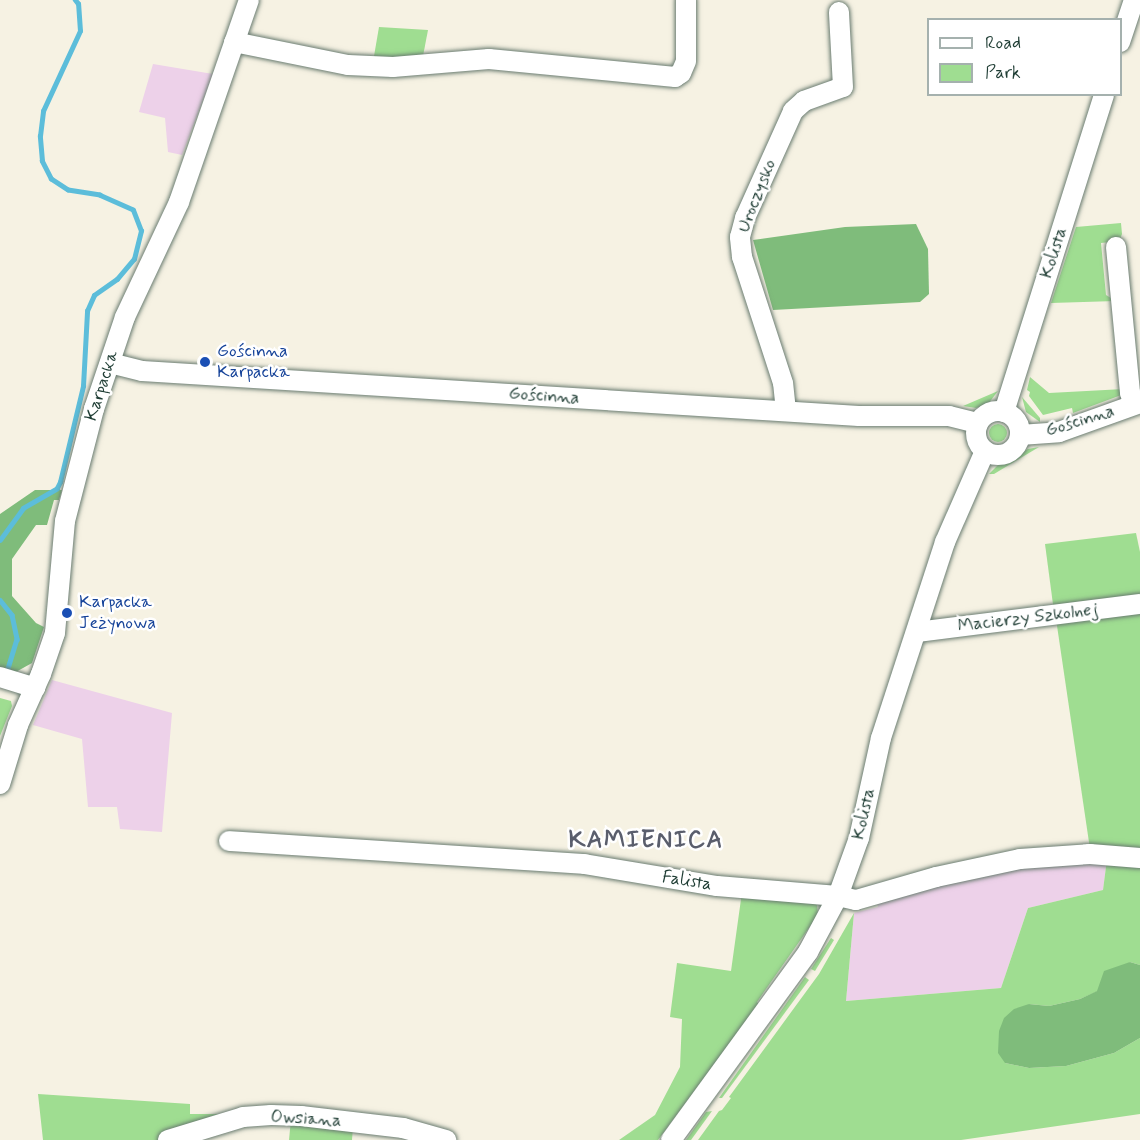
<!DOCTYPE html>
<meta charset="utf-8">
<style>
body{margin:0}
#map{position:relative;width:1140px;height:1140px;overflow:hidden;background:#f6f2e3;font-family:Mynerve,sans-serif}
div>[style]{position:absolute}
[style*='--x']{left:calc(var(--x)*1px);top:calc(var(--y)*1px);width:calc(var(--w)*1px);rotate:calc(var(--a)*1deg)}
.built>*{inset:0;background:#edd1e9}
.green>*{inset:0;background:#9fdd91}
.round{border-radius:50%}
.forest>*{inset:0;background:#7fbc7b}
.stream>*{height:4.5px;margin:-2.25px;padding:0 2.25px;transform-origin:2.25px;border-radius:2.25px;background:#5cbdda}
.roads{filter:drop-shadow(0 0 2px #6a7c71) drop-shadow(0 0 2px #6a7c71)}
.minor>*{height:20px;margin:-10px;padding:0 10px;transform-origin:10px;border-radius:10px;background:#fff}
.minor>.ring{margin:-10px;padding:0;box-sizing:content-box;background:none;border:20px solid #fff;border-radius:50%}
.dots>*{width:16px;height:16px;translate:-50% -50%;box-sizing:border-box;border:3px solid #fff;border-radius:50%}
span{translate:-50% -50%;white-space:nowrap;text-align:center;line-height:1.15;-webkit-text-stroke:5px #fff;paint-order:stroke}
.street-label{font-size:18px;color:#1f3d34}
.transit-label{font-size:18px;color:#164399}
.left{translate:0 -50%;text-align:left}
.district-label{font-size:24px;color:#5a5e6c;font-weight:700;letter-spacing:1.5px}
.legend{position:absolute;left:927px;top:18px;width:195px;height:78px;box-sizing:border-box;background:#fff;border:2px solid #a5b1ae;margin:0;padding:8px 10px;list-style:none;font-size:18px;color:#1f3d34}
.legend li{display:flex;align-items:center;gap:12px;height:30px}
.legend b{width:30px;border:2px solid #a5b1ae}
</style>
<div id="map">
<div class="built">
<i style="clip-path:polygon(153px 64px,213px 74px,182px 155px,168px 152px,165px 118px,139px 112px)"></i>
<i style="clip-path:polygon(52px 680px,172px 713px,162px 832px,120px 829px,117px 807px,88px 807px,82px 739px,33px 725px)"></i>
<i style="clip-path:polygon(1107px 859px,1103px 890px,1028px 908px,1001px 988px,846px 1001px,854px 913px,878px 907px,877px 903px,1021px 863px)"></i>
</div>
<div class="green">
<i style="clip-path:polygon(379px 27px,428px 30px,423px 56px,373px 62px)"></i>
<i style="clip-path:polygon(1121px 223px,1122px 234px,1119px 241px,1101px 243px,1106px 295px,1116px 301px,1051px 303px,1076px 227px)"></i>
<i style="clip-path:polygon(1030px 377px,1049px 393px,1124px 389px,1124px 394px,1073px 413px,1072px 408px,1043px 415px,1029px 396px,1030px 392px,1027px 390px)"></i>
<i style="clip-path:polygon(998px 391px,988px 404px,976px 408px,963px 406px)"></i>
<i style="clip-path:polygon(1022px 397px,1040px 418px,1040px 422px,1026px 412px)"></i>
<i class="round" style="left:989px;top:424px;width:18px;height:18px"></i>
<i style="clip-path:polygon(1039px 447px,994px 474px,989px 474px,1000px 463px,1028px 449px)"></i>
<i style="clip-path:polygon(1136px 533px,1140px 552px,1140px 600px,1054px 612px,1045px 544px)"></i>
<i style="clip-path:polygon(1140px 607px,1140px 854px,1090px 849px,1056px 619px)"></i>
<i style="clip-path:polygon(0 698px,11px 701px,12px 706px,0 736px)"></i>
<i style="clip-path:polygon(1107px 859px,1140px 862px,1140px 965px,1130px 962px,1098px 991px,1080px 999px,1049px 1006px,1029px 1004px,1005px 1063px,1029px 1068px,1066px 1066px,1114px 1053px,1140px 1038px,1140px 1114px,961px 1140px,698px 1140px,719px 1111px,722px 1110px,731px 1098px,729px 1097px,819px 974px,854px 913px,846px 1001px,1001px 988px,1028px 908px,1103px 890px)"></i>
<i style="clip-path:polygon(742px 892px,813px 902px,817px 905px,818px 915px,757px 1002px,759px 1004px,658px 1140px,619px 1140px,655px 1115px,680px 1067px,682px 1019px,670px 1017px,677px 963px,731px 971px)"></i>
<i style="clip-path:polygon(831px 938px,834px 940px,815px 971px,811px 969px)"></i>
<i style="clip-path:polygon(805px 977px,809px 980px,722px 1098px,719px 1098px)"></i>
<i style="clip-path:polygon(38px 1094px,190px 1104px,190px 1114px,231px 1114px,159px 1140px,43px 1140px)"></i>
<i style="clip-path:polygon(712px 1111px,691px 1140px,686px 1140px,706px 1112px)"></i>
<i style="clip-path:polygon(291px 1119px,353px 1126px,352px 1140px,289px 1140px)"></i>
</div>
<div class="forest">
<i style="clip-path:polygon(916px 224px,928px 249px,929px 294px,920px 302px,773px 310px,753px 240px,845px 227px)"></i>
<i style="clip-path:polygon(35px 490px,62px 490px,59px 500px,54px 500px,47px 525px,36px 525px,12px 559px,12px 596px,36px 623px,44px 627px,32px 663px,14px 673px,0 669px,0 514px)"></i>
<i style="clip-path:polygon(1130px 962px,1140px 965px,1140px 1038px,1114px 1053px,1066px 1066px,1029px 1068px,1005px 1063px,998px 1053px,999px 1031px,1004px 1018px,1014px 1009px,1029px 1004px,1049px 1006px,1080px 999px,1097px 991px,1104px 971px)"></i>
</div>
<div class="stream">
<i style="--x:0;--y:540;--w:39;--a:-54"></i>
<i style="--x:23;--y:508;--w:39;--a:-30"></i>
<i style="--x:57;--y:488;--w:7;--a:-63"></i>
<i style="--x:60;--y:482;--w:99;--a:-76.5"></i>
<i style="--x:83;--y:386;--w:75;--a:-86.9"></i>
<i style="--x:87;--y:311;--w:17;--a:-66"></i>
<i style="--x:94;--y:295;--w:28;--a:-35"></i>
<i style="--x:117;--y:279;--w:26;--a:-50"></i>
<i style="--x:134;--y:259;--w:29;--a:-76"></i>
<i style="--x:141;--y:231;--w:22;--a:-111"></i>
<i style="--x:133;--y:210;--w:36;--a:-156"></i>
<i style="--x:100;--y:195;--w:32;--a:-171"></i>
<i style="--x:68;--y:190;--w:20;--a:-147"></i>
<i style="--x:51;--y:179;--w:20;--a:-117"></i>
<i style="--x:42;--y:161;--w:25;--a:-95"></i>
<i style="--x:40;--y:136;--w:25;--a:-83"></i>
<i style="--x:43;--y:111;--w:88;--a:-65.2"></i>
<i style="--x:80;--y:31;--w:27;--a:-94"></i>
<i style="--x:78;--y:4;--w:5;--a:-127"></i>
<i style="--x:0;--y:600;--w:19;--a:51"></i>
<i style="--x:12;--y:615;--w:25;--a:78"></i>
<i style="--x:17;--y:639;--w:34;--a:107"></i>
</div>
<div class="roads">
<div class="minor">
<i style="--x:234;--y:42;--w:116;--a:11.4"></i>
<i style="--x:348;--y:65;--w:45;--a:2.5"></i>
<i style="--x:393;--y:67;--w:96;--a:-4.8"></i>
<i style="--x:489;--y:59;--w:187;--a:5.5"></i>
<i style="--x:675;--y:77;--w:7;--a:-34"></i>
<i style="--x:681;--y:73;--w:13;--a:-67"></i>
<i style="--x:686;--y:61;--w:61;--a:-90"></i>
<i style="--x:1120;--y:42;--w:44;--a:-71.6"></i>
<i style="--x:1116;--y:247;--w:147;--a:84.5"></i>
<i style="--x:1130;--y:393;--w:11;--a:68"></i>
<i style="--x:110;--y:363;--w:33;--a:14"></i>
<i style="--x:142;--y:371;--w:718;--a:3.59"></i>
<i style="--x:859;--y:416;--w:90;--a:0"></i>
<i style="--x:949;--y:416;--w:30;--a:14"></i>
<i style="--x:786;--y:411;--w:28;--a:-96"></i>
<i style="--x:783;--y:383;--w:133;--a:-108"></i>
<i style="--x:742;--y:257;--w:20;--a:-96"></i>
<i style="--x:740;--y:237;--w:20;--a:-75"></i>
<i style="--x:745;--y:218;--w:117;--a:-65.8"></i>
<i style="--x:793;--y:111;--w:15;--a:-42"></i>
<i style="--x:804;--y:101;--w:41;--a:-19.7"></i>
<i style="--x:843;--y:87;--w:75;--a:-93.1"></i>
<i class="ring" style="left:976px;top:411px;width:24px;height:24px"></i>
<i style="--x:1004;--y:412;--w:333;--a:-72.5"></i>
<i style="--x:1020;--y:435;--w:39;--a:-4"></i>
<i style="--x:1059;--y:432;--w:86;--a:-19.7"></i>
<i style="--x:917;--y:632;--w:225;--a:-7.2"></i>
<i style="--x:0;--y:677;--w:37;--a:17"></i>
<i style="--x:0;--y:784;--w:62;--a:-73"></i>
<i style="--x:18;--y:725;--w:56;--a:-65.7"></i>
<i style="--x:41;--y:674;--w:43;--a:-71.1"></i>
<i style="--x:55;--y:633;--w:112;--a:-84.9"></i>
<i style="--x:65;--y:521;--w:116;--a:-75.5"></i>
<i style="--x:94;--y:409;--w:97;--a:-71.4"></i>
<i style="--x:125;--y:317;--w:127;--a:-64.8"></i>
<i style="--x:179;--y:202;--w:214;--a:-70.9"></i>
<i style="--x:229;--y:841;--w:356;--a:3.7"></i>
<i style="--x:584;--y:864;--w:135;--a:9.4"></i>
<i style="--x:717;--y:886;--w:121;--a:4.7"></i>
<i style="--x:838;--y:896;--w:18;--a:13"></i>
<i style="--x:856;--y:900;--w:83;--a:-16"></i>
<i style="--x:936;--y:877;--w:86;--a:-12.1"></i>
<i style="--x:1020;--y:859;--w:70;--a:-4.1"></i>
<i style="--x:1090;--y:854;--w:50;--a:4.6"></i>
<i style="--x:168;--y:1140;--w:78;--a:-17"></i>
<i style="--x:243;--y:1117;--w:28;--a:-4"></i>
<i style="--x:271;--y:1115;--w:30;--a:2"></i>
<i style="--x:301;--y:1116;--w:103;--a:6.7"></i>
<i style="--x:403;--y:1128;--w:45;--a:15.6"></i>
<i style="--x:671;--y:1140;--w:233;--a:-53.9"></i>
<i style="--x:808;--y:952;--w:64;--a:-61.8"></i>
<i style="--x:838;--y:896;--w:62;--a:-70.1"></i>
<i style="--x:859;--y:838;--w:102;--a:-77.6"></i>
<i style="--x:881;--y:738;--w:206;--a:-71.9"></i>
<i style="--x:945;--y:542;--w:99;--a:-66.3"></i>
</div>
</div>
<div class="dots">
<i style="left:205px;top:362px;background:#1a4fb4"></i>
<i style="left:67px;top:613px;background:#1a4fb4"></i>
</div>
<div class="street-label">
<span style="left:757px;top:196px;rotate:-69deg">Uroczysko</span>
<span style="left:1054px;top:253px;rotate:-72deg">Kolista</span>
<span style="left:102px;top:386px;rotate:-72deg">Karpacka</span>
<span style="left:544px;top:396px;rotate:4deg">Gościnna</span>
<span style="left:1080px;top:421px;rotate:-17deg">Gościnna</span>
<span style="left:1028px;top:618px;rotate:-7deg">Macierzy Szkolnej</span>
<span style="left:864px;top:814px;rotate:-77deg">Kolista</span>
<span style="left:687px;top:881px;rotate:9deg">Falista</span>
<span style="left:306px;top:1119px;rotate:4deg">Owsiana</span>
</div>
<div class="transit-label">
<span class="left" style="left:217px;top:362px">Gościnna<br>Karpacka</span>
<span class="left" style="left:79px;top:613px">Karpacka<br>Jeżynowa</span>
</div>
<div class="district-label">
<span style="left:646px;top:841px">KAMIENICA</span>
</div>
<ul class="legend">
<li><b style="height:8px;background:#fff"></b>Road</li>
<li><b style="height:16px;background:#9fdd91"></b>Park</li>
</ul>
</div>
